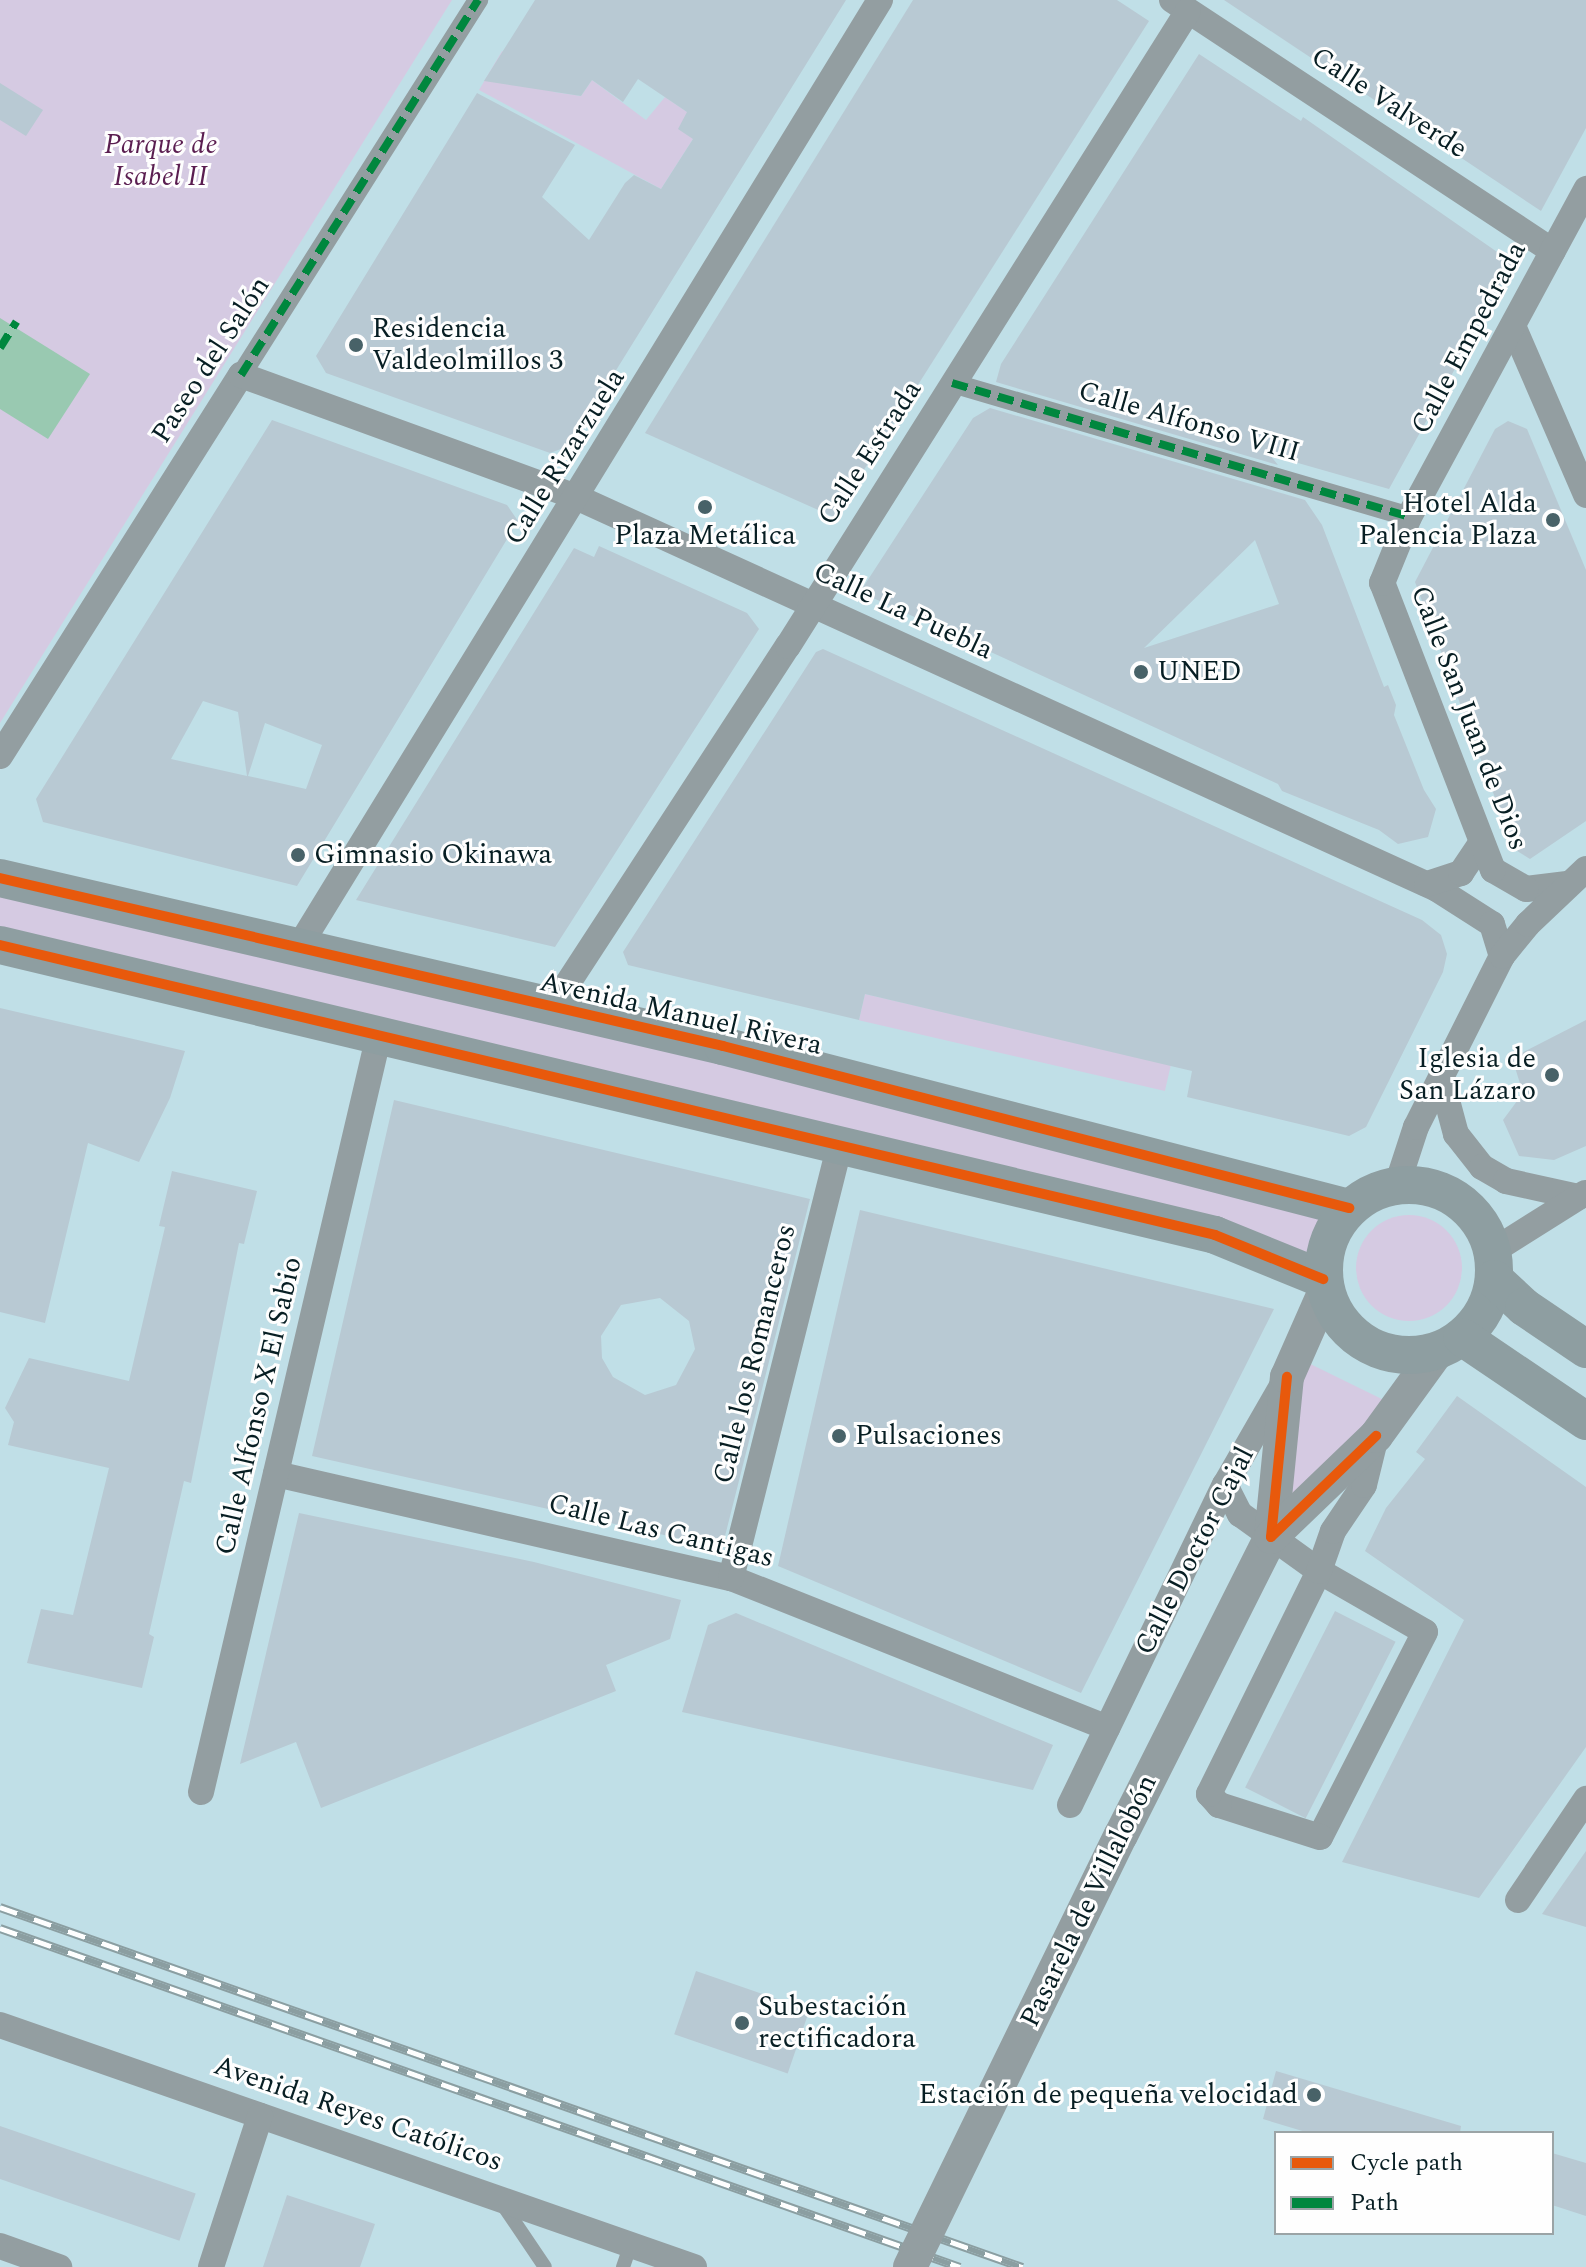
<!DOCTYPE html>
<meta charset="utf-8">
<style>
body{margin:0}
#map{position:relative;width:1586px;height:2267px;overflow:hidden;background:#c0dfe7;font-family:Spectral,serif}
div>[style]{position:absolute}
[style*='--x']{left:calc(var(--x)*1px);top:calc(var(--y)*1px);width:calc(var(--w)*1px);rotate:calc(var(--a)*1deg)}
.green>*{inset:0;background:#d5cae2;transform-origin:0 0}
.round{border-radius:50%}
.water>*{inset:0;background:#99c9b1}
.building>*{inset:0;background:#b8c9d3;transform-origin:0 0}
.service>*{height:14px;margin:-7px;padding:0 7px;transform-origin:7px;border-radius:7px;background:#939ea1}
.pedestrian>*{height:20px;margin:-10px;padding:0 10px;transform-origin:10px;border-radius:10px;background:#939ea1}
.minor>*{height:26px;margin:-13px;padding:0 13px;transform-origin:13px;border-radius:13px;background:#939ea1}
.tertiary>*{height:34px;margin:-17px;padding:0 17px;transform-origin:17px;border-radius:17px;background:#939ea1}
.secondary>*{height:38px;margin:-19px;padding:0 19px;transform-origin:19px;border-radius:19px;background:#8e9ea1}
.secondary>.ring{margin:-19px;padding:0;box-sizing:content-box;background:none;border:38px solid #8e9ea1;border-radius:50%}
.rail>*{height:9px;margin-top:-4.5px;transform-origin:0;background:repeating-linear-gradient(90deg,#fefefe 0 18px,#8b9ea1 0 36px);box-sizing:border-box;border-block:2px solid #8b9ea1}
.tertiary-bridge>*{height:34px;margin:-17px;padding:0 17px;transform-origin:17px;border-radius:17px;background:#939ea1}
.quiet>*{height:8px;margin-top:-4px;transform-origin:0;background:repeating-linear-gradient(90deg,#00873e 0 16px,transparent 0 24px)}
.cycleway>*{height:10px;margin:-5px;padding:0 5px;transform-origin:5px;border-radius:5px;background:#e8590c}
.dots>*{width:22px;height:22px;translate:-50% -50%;box-sizing:border-box;border:4px solid #fefefe;border-radius:50%}
span{translate:-50% -50%;white-space:nowrap;text-align:center;line-height:1.15;-webkit-text-stroke:6px #fefefe;paint-order:stroke}
.street-label{font-size:28px;color:#071e23}
.park-label{font-size:28px;color:#5a1d50;font-style:italic}
.poi-label{font-size:28px;color:#071e23}
.left{translate:0 -50%;text-align:left}
.right{translate:-100% -50%;text-align:right}
.legend{position:absolute;left:1274px;top:2131px;width:280px;height:104px;box-sizing:border-box;background:#fefefe;border:2px solid #9ba4a6;margin:0;padding:10px 14px;list-style:none;font-size:24px;color:#071e23}
.legend li{display:flex;align-items:center;gap:16px;height:40px}
.legend b{width:40px;border:2px solid #9ba4a6}
</style>
<div id="map">
<div class="green">
<i style="clip-path:polygon(0 0,452px 0,0 723px)"></i>
<i style="clip-path:polygon(502px 51px,554px 92px,581px 96px,592px 80px,646px 120px,665px 97px,687px 112px,693px 139px,661px 189px,479px 90px)"></i>
<i style="clip-path:polygon(0 878px,1349px 1208px,1325px 1253px,1323px 1279px,0 944px)"></i>
<i style="left:865px;top:994px;width:314px;height:27px;rotate:13deg"></i>
<i class="round" style="left:1356px;top:1215px;width:106px;height:106px"></i>
<i style="clip-path:polygon(1294px 1356px,1394px 1405px,1271px 1537px)"></i>
</div>
<div class="water">
<i style="clip-path:polygon(0 318px,90px 374px,48px 439px,0 409px)"></i>
</div>
<div class="building">
<i style="clip-path:polygon(535px 0,846px 0,569px 446px,550px 453px,326px 373px,316px 356px,477px 93px,575px 145px,542px 197px,589px 240px,625px 183px,634px 175px,661px 189px,693px 139px,678px 129px,687px 112px,638px 79px,623px 102px,592px 80px,581px 96px,484px 81px)"></i>
<i style="clip-path:polygon(913px 0,1117px 0,1149px 21px,834px 517px,645px 433px)"></i>
<i style="clip-path:polygon(1224px 0,1586px 0,1586px 128px,1541px 211px)"></i>
<i style="clip-path:polygon(1199px 54px,1301px 121px,1303px 117px,1513px 263px,1389px 489px,1270px 455px,1278px 465px,996px 382px,1001px 364px)"></i>
<i style="clip-path:polygon(0 83px,43px 110px,26px 136px,0 120px)"></i>
<i style="clip-path:polygon(evenodd,990px 408px,1305px 500px,1322px 525px,1384px 687px,1388px 685px,1396px 705px,1394px 715px,1424px 790px,1436px 809px,1428px 837px,1398px 844px,1379px 830px,1282px 791px,1278px 784px,860px 592px,973px 418px,990px 408px,1255px 540px,1279px 604px,1144px 648px,1255px 540px)"></i>
<i style="clip-path:polygon(evenodd,272px 420px,507px 505px,518px 521px,297px 886px,43px 822px,36px 799px,272px 420px,203px 701px,238px 712px,247px 776px,171px 759px,203px 701px,272px 420px,265px 723px,322px 745px,306px 789px,248px 776px,265px 723px)"></i>
<i style="clip-path:polygon(1508px 421px,1527px 429px,1586px 570px,1586px 821px,1530px 859px,1514px 849px,1415px 582px,1495px 429px)"></i>
<i style="clip-path:polygon(599px 546px,747px 613px,759px 629px,555px 947px,356px 900px,574px 548px,594px 557px)"></i>
<i style="clip-path:polygon(823px 649px,1422px 920px,1441px 935px,1447px 954px,1443px 972px,1366px 1127px,1349px 1136px,1187px 1097px,1192px 1071px,865px 994px,859px 1020px,628px 965px,623px 952px,816px 652px)"></i>
<i style="clip-path:polygon(0 1008px,185px 1051px,170px 1098px,139px 1162px,88px 1143px,45px 1323px,0 1312px)"></i>
<i style="clip-path:polygon(1586px 1020px,1586px 1146px,1554px 1160px,1519px 1156px,1503px 1120px,1523px 1093px,1512px 1058px)"></i>
<i style="clip-path:polygon(evenodd,394px 1100px,810px 1199px,722px 1548px,312px 1456px,394px 1100px,660px 1298px,689px 1321px,695px 1349px,676px 1385px,645px 1395px,613px 1377px,602px 1358px,601px 1336px,621px 1305px,660px 1298px)"></i>
<i style="clip-path:polygon(172px 1171px,257px 1191px,244px 1244px,239px 1243px,191px 1483px,184px 1481px,149px 1634px,154px 1637px,142px 1688px,27px 1663px,41px 1609px,73px 1615px,109px 1468px,8px 1445px,14px 1422px,5px 1408px,29px 1358px,129px 1381px,165px 1227px,159px 1226px)"></i>
<i style="clip-path:polygon(860px 1210px,1274px 1309px,1081px 1693px,778px 1566px)"></i>
<i style="clip-path:polygon(1457px 1396px,1586px 1487px,1586px 1747px,1479px 1898px,1342px 1862px,1464px 1620px,1365px 1551px,1386px 1508px,1425px 1459px,1416px 1452px)"></i>
<i style="clip-path:polygon(299px 1513px,534px 1562px,681px 1600px,670px 1639px,606px 1665px,616px 1691px,321px 1808px,296px 1742px,240px 1764px)"></i>
<i style="left:1335px;top:1611px;width:68px;height:198px;rotate:27deg"></i>
<i style="clip-path:polygon(736px 1613px,1053px 1745px,1033px 1790px,682px 1712px,708px 1625px)"></i>
<i style="clip-path:polygon(1586px 1851px,1586px 1927px,1542px 1914px)"></i>
<i style="left:696px;top:1971px;width:120px;height:67px;rotate:19deg"></i>
<i style="clip-path:polygon(1276px 2071px,1461px 2126px,1460px 2133px,1309px 2133px,1263px 2119px)"></i>
<i style="left:0;top:2126px;width:207px;height:50px;rotate:19deg"></i>
<i style="clip-path:polygon(1552px 2153px,1586px 2163px,1586px 2216px,1552px 2205px)"></i>
<i style="clip-path:polygon(287px 2195px,375px 2224px,360px 2267px,263px 2267px)"></i>
</div>
<div class="service">
<i style="--x:501;--y:2202;--w:78;--a:55.9"></i>
<i style="--x:623;--y:2267;--w:24;--a:-71"></i>
</div>
<div class="pedestrian">
<i style="--x:241;--y:375;--w:444;--a:-57.7"></i>
<i style="--x:952;--y:383;--w:476;--a:16.3"></i>
</div>
<div class="minor">
<i style="--x:1172;--y:0;--w:456;--a:33.4"></i>
<i style="--x:1513;--y:326;--w:184;--a:66.6"></i>
<i style="--x:0;--y:756;--w:451;--a:-57.7"></i>
<i style="--x:241;--y:375;--w:357;--a:20"></i>
<i style="--x:576;--y:497;--w:946;--a:24.48"></i>
<i style="--x:1437;--y:889;--w:65;--a:32.5"></i>
<i style="--x:1492;--y:924;--w:34;--a:73"></i>
<i style="--x:1427;--y:884;--w:36;--a:-18"></i>
<i style="--x:1461;--y:873;--w:34;--a:-56"></i>
<i style="--x:1567;--y:884;--w:41;--a:173"></i>
<i style="--x:1526;--y:889;--w:38;--a:-150"></i>
<i style="--x:1493;--y:870;--w:308;--a:-111.1"></i>
<i style="--x:1382;--y:583;--w:71;--a:-67.8"></i>
<i style="--x:1409;--y:517;--w:373;--a:-61.6"></i>
<i style="--x:300;--y:945;--w:1109;--a:-58.46"></i>
<i style="--x:551;--y:1009;--w:434;--a:-56.9"></i>
<i style="--x:788;--y:646;--w:750;--a:-57.79"></i>
<i style="--x:1441;--y:1078;--w:58;--a:75"></i>
<i style="--x:1456;--y:1134;--w:42;--a:51.8"></i>
<i style="--x:1482;--y:1167;--w:28;--a:30"></i>
<i style="--x:1506;--y:1181;--w:74;--a:12.5"></i>
<i style="--x:1397;--y:1185;--w:61;--a:-71.9"></i>
<i style="--x:1416;--y:1127;--w:191;--a:-63.3"></i>
<i style="--x:1502;--y:956;--w:41;--a:-50.9"></i>
<i style="--x:1528;--y:924;--w:80;--a:-43.5"></i>
<i style="--x:1493;--y:1251;--w:109;--a:-32.2"></i>
<i style="--x:276;--y:1474;--w:467;--a:12.9"></i>
<i style="--x:731;--y:1578;--w:405;--a:21.7"></i>
<i style="--x:1225;--y:1485;--w:33;--a:63"></i>
<i style="--x:1240;--y:1514;--w:97;--a:35.8"></i>
<i style="--x:1319;--y:1571;--w:122;--a:29.9"></i>
<i style="--x:1425;--y:1632;--w:230;--a:117.1"></i>
<i style="--x:1320;--y:1837;--w:106;--a:-162.4"></i>
<i style="--x:1219;--y:1805;--w:15;--a:-132"></i>
<i style="--x:1209;--y:1794;--w:249;--a:-63.7"></i>
<i style="--x:1319;--y:1571;--w:42;--a:-70.7"></i>
<i style="--x:1333;--y:1531;--w:55;--a:-56"></i>
<i style="--x:1364;--y:1485;--w:50;--a:-76.2"></i>
<i style="--x:731;--y:1578;--w:447;--a:-75.9"></i>
<i style="--x:201;--y:1792;--w:778;--a:-76.77"></i>
<i style="--x:1070;--y:1805;--w:356;--a:-64.2"></i>
<i style="--x:1225;--y:1485;--w:116;--a:-60.1"></i>
<i style="--x:1518;--y:1900;--w:122;--a:-56"></i>
<i style="--x:0;--y:2025;--w:735;--a:19.22"></i>
<i style="--x:0;--y:2246;--w:63;--a:19.6"></i>
<i style="--x:211;--y:2267;--w:159;--a:-72"></i>
</div>
<div class="tertiary">
<i style="--x:1271;--y:1537;--w:161;--a:-84.3"></i>
<i style="--x:1287;--y:1377;--w:94;--a:-66.2"></i>
<i style="--x:1121;--y:1835;--w:334;--a:-63.3"></i>
<i style="--x:1271;--y:1537;--w:146;--a:-43.9"></i>
<i style="--x:1376;--y:1436;--w:104;--a:-54"></i>
</div>
<div class="secondary">
<i style="--x:0;--y:878;--w:742;--a:13.08"></i>
<i style="--x:723;--y:1046;--w:647;--a:14.51"></i>
<i style="--x:0;--y:945;--w:1249;--a:13.42"></i>
<i style="--x:1215;--y:1235;--w:117;--a:22.2"></i>
<i class="ring" style="left:1324px;top:1185px;width:132px;height:132px"></i>
<i style="--x:1494;--y:1279;--w:41;--a:43"></i>
<i style="--x:1524;--y:1307;--w:75;--a:34.1"></i>
<i style="--x:1462;--y:1337;--w:150;--a:34.1"></i>
</div>
<div class="rail">
<i style="--x:0;--y:1907;--w:1084;--a:19.4"></i>
<i style="--x:0;--y:1928;--w:1018;--a:19.45"></i>
</div>
<div class="tertiary-bridge">
<i style="--x:910;--y:2267;--w:481;--a:-64"></i>
</div>
<div class="quiet">
<i style="--x:0;--y:348;--w:31;--a:-58"></i>
<i style="--x:241;--y:375;--w:444;--a:-57.7"></i>
<i style="--x:952;--y:383;--w:476;--a:16.3"></i>
</div>
<div class="cycleway">
<i style="--x:0;--y:878;--w:742;--a:13.08"></i>
<i style="--x:723;--y:1046;--w:647;--a:14.51"></i>
<i style="--x:0;--y:945;--w:1249;--a:13.42"></i>
<i style="--x:1215;--y:1235;--w:117;--a:22.2"></i>
<i style="--x:1271;--y:1537;--w:161;--a:-84.3"></i>
<i style="--x:1271;--y:1537;--w:146;--a:-43.9"></i>
</div>
<div class="dots">
<i style="left:356px;top:345px;background:#486268"></i>
<i style="left:705px;top:507px;background:#486268"></i>
<i style="left:1553px;top:520px;background:#486268"></i>
<i style="left:1141px;top:672px;background:#486268"></i>
<i style="left:298px;top:855px;background:#486268"></i>
<i style="left:1552px;top:1075px;background:#486268"></i>
<i style="left:839px;top:1436px;background:#486268"></i>
<i style="left:742px;top:2023px;background:#486268"></i>
<i style="left:1314px;top:2095px;background:#486268"></i>
</div>
<div class="street-label">
<span style="left:1389px;top:103px;rotate:33deg">Calle Valverde</span>
<span style="left:1469px;top:338px;rotate:-62deg">Calle Empedrada</span>
<span style="left:211px;top:360px;rotate:-57deg">Paseo del Salón</span>
<span style="left:1189px;top:422px;rotate:16deg">Calle Alfonso VIII</span>
<span style="left:870px;top:453px;rotate:-57deg">Calle Estrada</span>
<span style="left:565px;top:457px;rotate:-58deg">Calle Rizarzuela</span>
<span style="left:903px;top:611px;rotate:25deg">Calle La Puebla</span>
<span style="left:1469px;top:718px;rotate:69deg">Calle San Juan de Dios</span>
<span style="left:681px;top:1014px;rotate:13deg">Avenida Manuel Rivera</span>
<span style="left:755px;top:1354px;rotate:-76deg">Calle los Romanceros</span>
<span style="left:259px;top:1406px;rotate:-77deg">Calle Alfonso X El Sabio</span>
<span style="left:661px;top:1531px;rotate:14deg">Calle Las Cantigas</span>
<span style="left:1195px;top:1551px;rotate:-63deg">Calle Doctor Cajal</span>
<span style="left:1089px;top:1901px;rotate:-64deg">Pasarela de Villalobón</span>
<span style="left:358px;top:2114px;rotate:19deg">Avenida Reyes Católicos</span>
</div>
<div class="park-label">
<span style="left:161px;top:161px">Parque de<br>Isabel II</span>
</div>
<div class="poi-label">
<span class="left" style="left:372px;top:345px">Residencia<br>Valdeolmillos 3</span>
<span class="right" style="left:1537px;top:520px">Hotel Alda<br>Palencia Plaza</span>
<span style="left:705px;top:536px">Plaza Metálica</span>
<span class="left" style="left:1157px;top:672px">UNED</span>
<span class="left" style="left:314px;top:855px">Gimnasio Okinawa</span>
<span class="right" style="left:1536px;top:1075px">Iglesia de<br>San Lázaro</span>
<span class="left" style="left:855px;top:1436px">Pulsaciones</span>
<span class="left" style="left:758px;top:2023px">Subestación<br>rectificadora</span>
<span class="right" style="left:1298px;top:2095px">Estación de pequeña velocidad</span>
</div>
<ul class="legend">
<li><b style="height:10px;background:#e8590c"></b>Cycle path</li>
<li><b style="height:10px;background:#00873e"></b>Path</li>
</ul>
</div>
